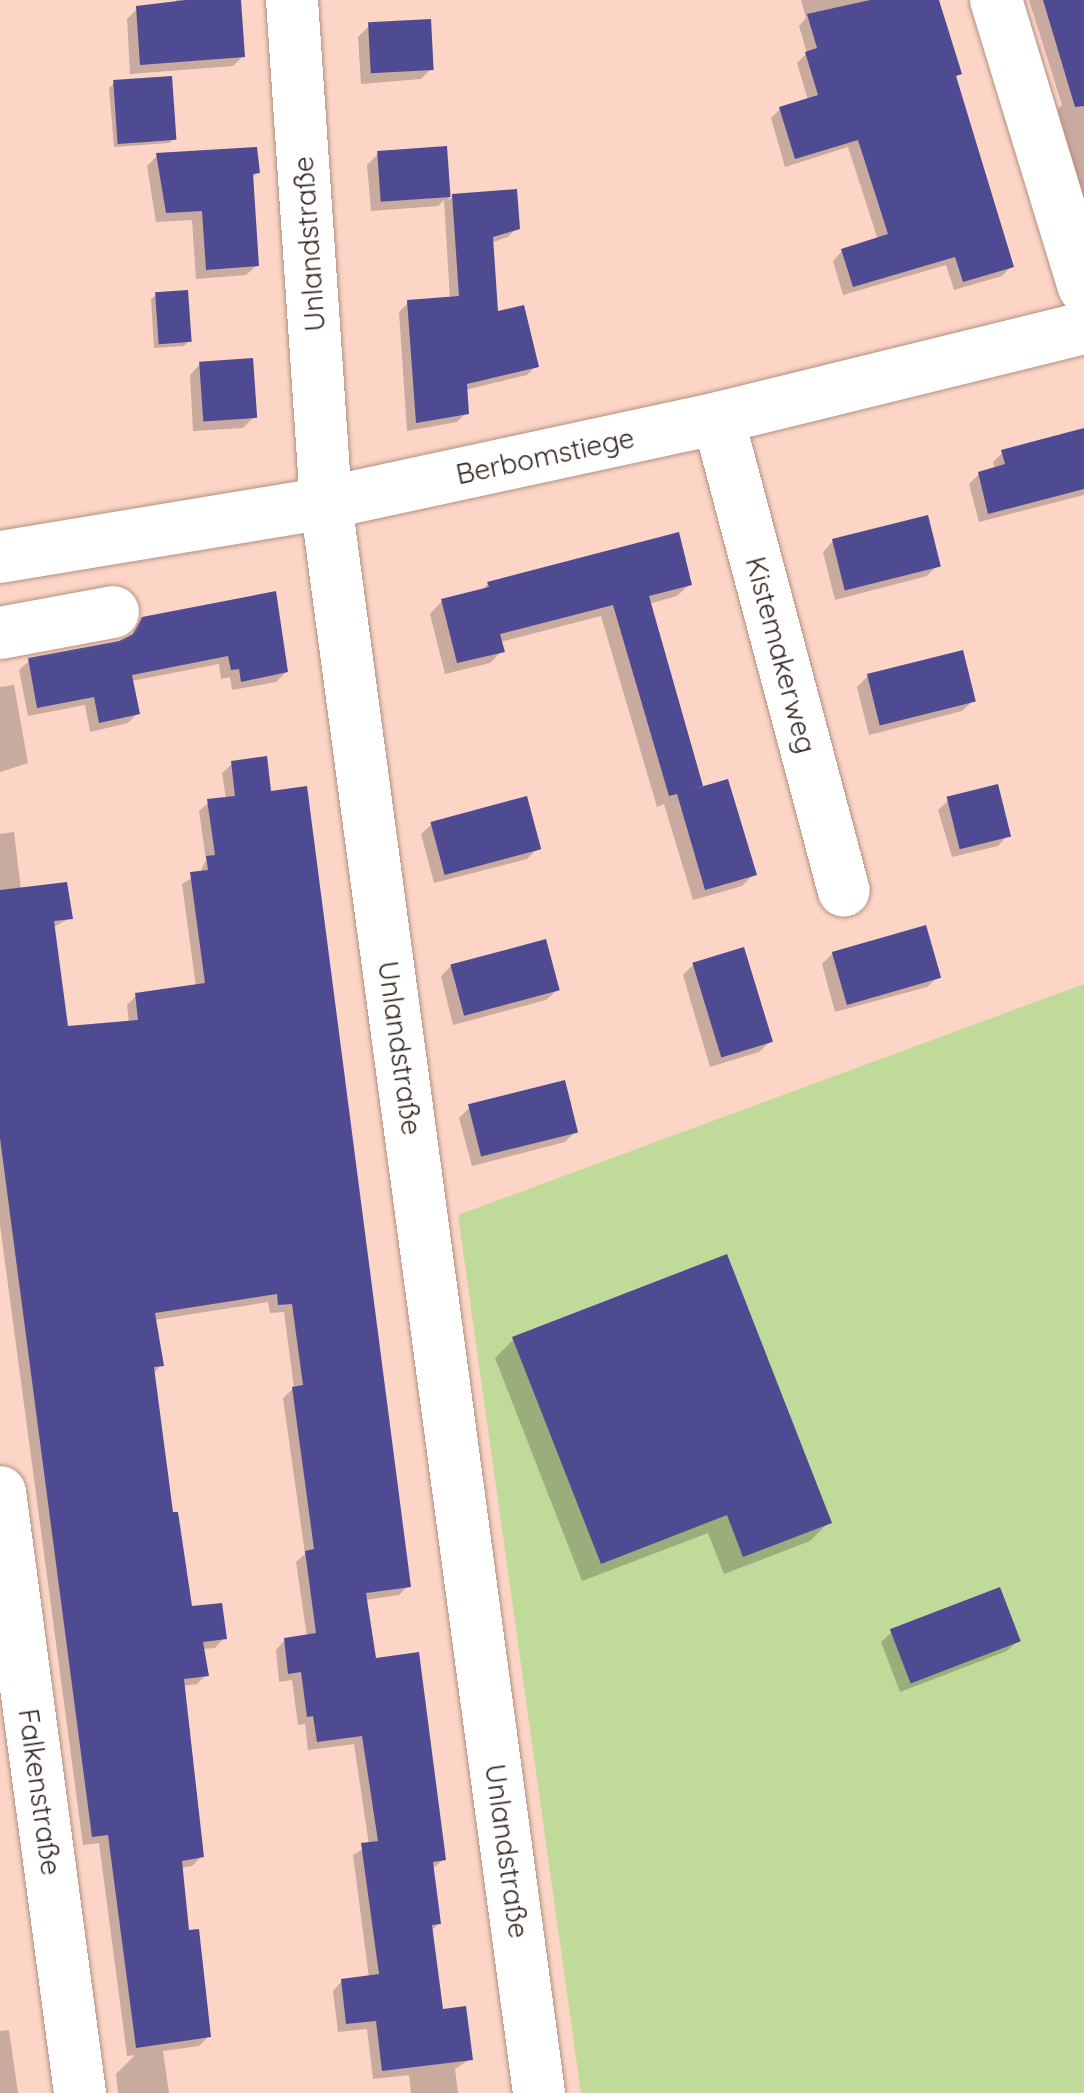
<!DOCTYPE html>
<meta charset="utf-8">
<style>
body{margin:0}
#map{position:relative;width:1084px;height:2093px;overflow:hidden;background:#fcd5c6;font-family:Quicksand,sans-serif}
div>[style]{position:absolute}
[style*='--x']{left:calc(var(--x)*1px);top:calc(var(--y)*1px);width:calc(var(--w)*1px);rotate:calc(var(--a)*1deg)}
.green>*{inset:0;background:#c0da9a}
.shadow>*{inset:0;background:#0003}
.building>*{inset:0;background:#4f4b93;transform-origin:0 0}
.roads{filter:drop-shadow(0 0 2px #b39082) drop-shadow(0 0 2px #b39082)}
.minor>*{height:52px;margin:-26px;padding:0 26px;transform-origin:26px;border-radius:26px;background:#fff}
span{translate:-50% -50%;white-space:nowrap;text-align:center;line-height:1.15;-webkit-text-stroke:10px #fff;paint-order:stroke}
.street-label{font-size:28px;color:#32241e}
</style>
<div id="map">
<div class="green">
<i style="clip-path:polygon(1084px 984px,1084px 2093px,581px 2093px,458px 1215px)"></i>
</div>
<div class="shadow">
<i style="clip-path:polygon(176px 0,238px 0,243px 56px,233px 66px,130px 74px,127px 19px,137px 9px,176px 6px)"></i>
<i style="clip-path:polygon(801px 0,936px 0,959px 74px,954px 79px,1012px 266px,1002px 276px,954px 290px,946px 265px,843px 295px,833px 261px,842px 251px,878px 240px,848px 147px,785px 167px,771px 118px,780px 109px,808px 100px,797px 63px,807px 53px,799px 26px,806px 18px)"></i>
<i style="clip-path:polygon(1029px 0,1084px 0,1084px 205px,1053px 114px,1062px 105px)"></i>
<i style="clip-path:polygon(369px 26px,431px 69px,421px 79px,361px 84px,358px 37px)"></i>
<i style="clip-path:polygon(114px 83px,174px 139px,169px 143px,114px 147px,109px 88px)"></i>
<i style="clip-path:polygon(445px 149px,449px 200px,453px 196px,517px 228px,508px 237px,490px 243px,496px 314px,536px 366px,527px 375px,465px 390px,466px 413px,457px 422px,407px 431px,399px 312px,408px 303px,450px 299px,444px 200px,438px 206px,371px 211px,367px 165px,378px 154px)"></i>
<i style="clip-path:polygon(157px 156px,258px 172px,251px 179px,257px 265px,246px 275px,196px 279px,192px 220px,156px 222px,147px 166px)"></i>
<i style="clip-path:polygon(156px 295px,189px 341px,184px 346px,154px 348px,151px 299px)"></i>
<i style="clip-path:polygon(200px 364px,254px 417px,243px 428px,193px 431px,190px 375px)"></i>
<i style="clip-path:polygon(1084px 431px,1084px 495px,979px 522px,969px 484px,979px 474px,995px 470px,993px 462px,1003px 452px)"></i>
<i style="clip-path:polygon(833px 541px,938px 565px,927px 576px,835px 600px,823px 552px)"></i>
<i style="clip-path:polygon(488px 584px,690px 584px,677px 596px,649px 604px,701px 785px,694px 791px,754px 874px,742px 886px,693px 900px,664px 804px,657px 807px,601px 616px,500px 642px,502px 651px,490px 663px,445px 674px,430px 614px,442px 601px,481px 591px)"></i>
<i style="clip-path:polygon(143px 620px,286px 672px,276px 682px,232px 690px,230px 677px,221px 679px,219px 664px,131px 681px,138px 713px,128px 723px,90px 732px,85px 705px,28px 716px,19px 670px,29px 661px,127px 640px)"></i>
<i style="clip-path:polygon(868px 676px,973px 701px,962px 711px,869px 735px,857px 687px)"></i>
<i style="clip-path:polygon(14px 685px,28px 763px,0 772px,0 687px)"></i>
<i style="clip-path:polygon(232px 764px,408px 1586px,399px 1595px,365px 1600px,374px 1661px,443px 1860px,432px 1869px,439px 1923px,430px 1932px,441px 2011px,470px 2059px,455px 2069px,458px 2093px,411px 2093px,409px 2075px,373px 2079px,367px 2029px,338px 2032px,333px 1991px,342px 1981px,369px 1978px,353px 1855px,369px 1845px,354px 1744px,308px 1750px,305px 1724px,298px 1725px,292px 1680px,279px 1682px,276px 1650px,285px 1640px,307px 1637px,296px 1562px,305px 1554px,283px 1398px,294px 1388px,284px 1312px,270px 1313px,268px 1302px,154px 1320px,161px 1365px,153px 1374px,171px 1515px,190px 1609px,224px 1638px,215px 1648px,202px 1649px,206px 1675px,197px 1684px,183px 1686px,201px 1857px,192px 1866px,180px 1868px,187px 1933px,209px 2036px,199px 2046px,163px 2051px,169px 2093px,118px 2093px,116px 2074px,135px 2055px,127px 2056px,99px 1843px,83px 1845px,0 1225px,0 834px,14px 832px,21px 890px,70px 918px,52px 928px,66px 1029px,129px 1023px,127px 1005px,136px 996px,196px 987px,182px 884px,199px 874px,206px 860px,199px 811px,209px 802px,226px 799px,222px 773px)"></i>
<i style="clip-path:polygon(949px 800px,1008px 835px,998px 846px,952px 857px,938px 810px)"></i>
<i style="clip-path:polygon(432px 824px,538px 848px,527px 859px,434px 883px,421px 834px)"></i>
<i style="clip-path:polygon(832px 954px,938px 977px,927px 987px,835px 1012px,822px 964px)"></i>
<i style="clip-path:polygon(693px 965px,770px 1042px,759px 1052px,710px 1067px,683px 975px)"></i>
<i style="clip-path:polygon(451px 966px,557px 990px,546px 1000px,453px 1025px,441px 976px)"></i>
<i style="clip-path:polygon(470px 1107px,576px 1131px,565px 1142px,472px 1166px,459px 1118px)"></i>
<i style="clip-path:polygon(514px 1339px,829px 1522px,810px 1541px,724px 1574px,708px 1533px,582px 1581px,495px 1358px)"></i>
<i style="clip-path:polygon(892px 1632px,1018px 1641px,1007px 1651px,900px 1692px,881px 1642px)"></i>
<i style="clip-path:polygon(9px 2030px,18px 2093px,0 2093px,0 2031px)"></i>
</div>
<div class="building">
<i style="clip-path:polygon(186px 0,241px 0,245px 57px,140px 65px,136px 6px)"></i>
<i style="clip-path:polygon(870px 0,939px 0,962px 74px,956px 76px,1014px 267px,963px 282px,955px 257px,853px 287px,841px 249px,888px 234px,858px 140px,795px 159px,779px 107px,818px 95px,805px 52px,817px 48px,807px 14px)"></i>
<i style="clip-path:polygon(1043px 0,1084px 0,1084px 106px,1075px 107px)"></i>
<i style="left:431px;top:19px;width:51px;height:63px;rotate:87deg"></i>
<i style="left:172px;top:76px;width:64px;height:59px;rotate:86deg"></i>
<i style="left:447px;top:146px;width:51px;height:70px;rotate:86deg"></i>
<i style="clip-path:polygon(257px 147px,260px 173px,253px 174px,259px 266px,206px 270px,202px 211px,166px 213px,156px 153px)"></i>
<i style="clip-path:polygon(517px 189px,520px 229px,493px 237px,498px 311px,524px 305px,539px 367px,467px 384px,469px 414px,416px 423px,407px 300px,459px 296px,452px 194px)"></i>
<i style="left:188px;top:290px;width:52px;height:33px;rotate:86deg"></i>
<i style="left:253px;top:358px;width:60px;height:54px;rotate:86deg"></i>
<i style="clip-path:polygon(1084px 428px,1084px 489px,988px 514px,978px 472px,1005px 464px,1001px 450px)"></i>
<i style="left:928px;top:515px;width:53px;height:99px;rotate:76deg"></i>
<i style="clip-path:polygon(679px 532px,692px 585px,649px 596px,703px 786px,683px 792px,728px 779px,757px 875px,705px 890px,677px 794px,669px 796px,613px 605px,500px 634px,505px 652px,457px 663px,441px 599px,489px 587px,487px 582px)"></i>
<i style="clip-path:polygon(276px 591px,288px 672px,241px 682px,239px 669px,231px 670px,228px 656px,132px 675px,140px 714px,99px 723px,94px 697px,37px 708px,28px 658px,119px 641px,133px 634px,142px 617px)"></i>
<i style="left:963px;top:650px;width:53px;height:99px;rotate:76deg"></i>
<i style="clip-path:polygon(267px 756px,271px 791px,307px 786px,411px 1587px,366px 1593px,376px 1658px,419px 1652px,446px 1860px,433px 1862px,441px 1924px,432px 1925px,443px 2009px,466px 2006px,473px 2060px,382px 2071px,376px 2021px,346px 2024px,341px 1979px,379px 1974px,361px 1843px,378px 1841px,362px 1736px,317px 1742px,313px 1716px,307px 1717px,301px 1672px,288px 1674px,284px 1638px,316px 1633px,305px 1551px,314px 1549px,292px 1387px,303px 1385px,292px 1304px,278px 1305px,277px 1294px,155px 1313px,164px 1366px,154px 1367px,173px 1512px,178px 1512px,192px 1606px,222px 1603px,227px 1639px,203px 1642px,209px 1676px,184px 1679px,204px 1857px,182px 1861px,189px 1930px,199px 1929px,211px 2037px,136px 2048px,108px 1835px,92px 1837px,0 1138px,0 890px,67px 882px,73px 919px,54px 921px,68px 1026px,138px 1020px,135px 993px,205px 983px,190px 872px,208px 870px,206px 856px,215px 855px,207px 799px,235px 796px,231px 761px)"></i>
<i style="left:998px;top:784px;width:54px;height:53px;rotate:76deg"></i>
<i style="left:527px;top:796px;width:55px;height:100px;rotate:75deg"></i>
<i style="left:926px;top:925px;width:55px;height:98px;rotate:74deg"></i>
<i style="left:546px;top:939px;width:53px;height:99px;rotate:75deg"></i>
<i style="left:744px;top:947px;width:99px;height:54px;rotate:73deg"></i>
<i style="left:565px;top:1080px;width:54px;height:100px;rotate:76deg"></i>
<i style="clip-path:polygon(727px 1254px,832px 1523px,743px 1557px,727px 1515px,601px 1564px,512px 1337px)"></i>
<i style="left:1000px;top:1587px;width:58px;height:118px;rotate:69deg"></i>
</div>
<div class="roads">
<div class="minor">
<i style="--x:292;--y:0;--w:504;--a:86.13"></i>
<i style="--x:326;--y:503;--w:1604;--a:82.37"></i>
<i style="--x:996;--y:0;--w:300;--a:73"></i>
<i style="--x:718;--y:418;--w:489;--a:75.1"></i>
<i style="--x:0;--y:557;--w:330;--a:-9.4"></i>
<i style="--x:326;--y:503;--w:401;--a:-12.2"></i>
<i style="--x:718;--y:418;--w:377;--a:-13.8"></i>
<i style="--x:0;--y:633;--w:115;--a:-10.5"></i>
<i style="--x:0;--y:1492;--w:606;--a:82.42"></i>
</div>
</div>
<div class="street-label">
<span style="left:309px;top:244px;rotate:-94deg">Unlandstraße</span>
<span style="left:545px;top:456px;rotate:-12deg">Berbomstiege</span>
<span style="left:781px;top:655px;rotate:75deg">Kistemakerweg</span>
<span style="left:400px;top:1048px;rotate:82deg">Unlandstraße</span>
<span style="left:40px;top:1792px;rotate:82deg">Falkenstraße</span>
<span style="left:507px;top:1851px;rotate:82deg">Unlandstraße</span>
</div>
</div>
